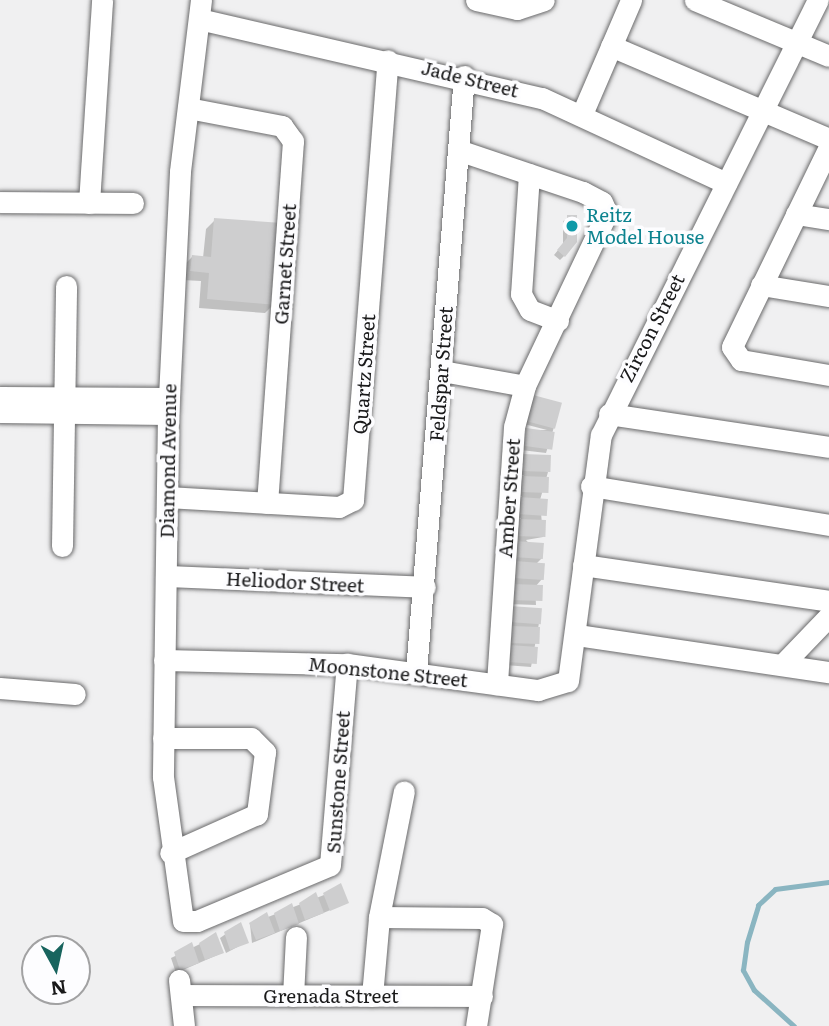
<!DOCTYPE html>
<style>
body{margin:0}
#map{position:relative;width:829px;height:1026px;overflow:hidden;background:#f0f0f1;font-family:Literata,serif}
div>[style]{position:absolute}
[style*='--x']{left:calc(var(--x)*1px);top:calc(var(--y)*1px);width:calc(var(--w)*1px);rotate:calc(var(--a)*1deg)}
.shadow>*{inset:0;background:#0003}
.stream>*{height:5px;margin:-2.5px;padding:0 2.5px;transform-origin:2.5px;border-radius:2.5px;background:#8ab5c1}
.building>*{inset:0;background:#cececf;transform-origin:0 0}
.roads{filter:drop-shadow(0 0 2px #6a6a6b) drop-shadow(0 0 2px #6a6a6b)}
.minor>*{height:21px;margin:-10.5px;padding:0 10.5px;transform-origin:10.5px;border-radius:10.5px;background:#fff}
.dots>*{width:19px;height:19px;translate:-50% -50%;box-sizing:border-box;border:4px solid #fdfdff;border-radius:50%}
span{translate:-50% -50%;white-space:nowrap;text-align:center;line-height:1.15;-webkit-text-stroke:7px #fdfdff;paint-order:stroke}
.street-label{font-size:19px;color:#19191a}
.culture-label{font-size:19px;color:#0d838f}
.left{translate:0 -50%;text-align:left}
.north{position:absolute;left:21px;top:935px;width:70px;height:70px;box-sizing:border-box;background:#fdfdff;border:2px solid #a2a2a3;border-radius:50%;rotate:172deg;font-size:19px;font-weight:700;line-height:28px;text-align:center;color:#19191a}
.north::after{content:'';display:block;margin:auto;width:24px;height:32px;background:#18645e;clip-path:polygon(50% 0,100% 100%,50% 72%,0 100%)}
</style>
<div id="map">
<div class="shadow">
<i style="clip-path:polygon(575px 216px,564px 256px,560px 260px,554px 255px,563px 244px,563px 221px)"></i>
<i style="clip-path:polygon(215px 220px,274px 304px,265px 313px,199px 308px,201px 281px,182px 280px,183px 266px,192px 257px,203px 258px,206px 229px)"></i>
<i style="clip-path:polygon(530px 402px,554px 427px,546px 453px,521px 450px,527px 430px,547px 430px,524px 424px)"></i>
<i style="clip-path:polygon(519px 460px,548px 472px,540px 500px,543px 537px,526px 540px,542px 558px,536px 564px,542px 579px,535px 587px,536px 605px,507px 604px,515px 582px,510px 582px,512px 547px,519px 540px,513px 539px,521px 518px,515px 517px,522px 496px,516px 496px,517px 482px,524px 475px,518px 475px)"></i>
<i style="clip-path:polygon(507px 612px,539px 623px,531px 667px,505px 665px)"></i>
<i style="clip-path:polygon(324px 895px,347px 903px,252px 943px,250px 924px)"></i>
<i style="clip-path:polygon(240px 924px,247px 942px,226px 953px,220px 938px)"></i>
<i style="clip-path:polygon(200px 944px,222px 953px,176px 973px,171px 958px)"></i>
</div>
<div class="stream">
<i style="--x:794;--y:1026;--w:54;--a:-138"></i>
<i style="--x:754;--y:990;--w:23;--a:-119"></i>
<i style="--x:743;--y:970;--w:28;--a:-82"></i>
<i style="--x:747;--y:942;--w:39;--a:-73"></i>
<i style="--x:758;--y:905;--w:23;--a:-43"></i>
<i style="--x:775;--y:889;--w:54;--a:-7.4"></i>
</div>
<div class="building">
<i style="clip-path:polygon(567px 215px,577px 215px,577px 242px,565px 257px,557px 250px,567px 238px)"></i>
<i style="clip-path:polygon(214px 218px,282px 223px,276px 305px,207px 299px,209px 273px,190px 271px,192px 255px,211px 257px)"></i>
<i style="left:533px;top:395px;width:30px;height:27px;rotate:15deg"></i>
<i style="left:526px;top:428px;width:29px;height:18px;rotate:8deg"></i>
<i style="left:522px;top:454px;width:29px;height:17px;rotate:2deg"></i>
<i style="left:521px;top:476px;width:28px;height:16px;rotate:2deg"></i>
<i style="left:519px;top:497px;width:29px;height:17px;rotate:4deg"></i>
<i style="left:517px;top:519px;width:29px;height:17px;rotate:2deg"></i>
<i style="left:515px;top:541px;width:29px;height:16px;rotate:4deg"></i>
<i style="left:514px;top:561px;width:31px;height:17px;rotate:4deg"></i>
<i style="left:511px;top:584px;width:32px;height:16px;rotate:2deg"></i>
<i style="left:510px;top:606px;width:32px;height:16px;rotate:4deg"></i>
<i style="left:510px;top:626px;width:30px;height:17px;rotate:2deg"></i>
<i style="left:509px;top:645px;width:29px;height:17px;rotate:4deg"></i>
<i style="clip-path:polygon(341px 883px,349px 903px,330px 911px,323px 893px)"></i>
<i style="clip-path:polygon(316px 892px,324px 913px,305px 920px,299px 903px)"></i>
<i style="clip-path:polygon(292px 903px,299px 924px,280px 931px,274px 913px)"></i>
<i style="clip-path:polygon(267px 912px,275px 933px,256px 940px,249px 923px)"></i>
<i style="clip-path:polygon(241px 922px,249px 943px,230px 950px,224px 932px)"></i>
<i style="clip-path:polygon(216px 932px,224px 953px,205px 960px,199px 943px)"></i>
<i style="clip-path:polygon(192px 942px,199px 963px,180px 970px,174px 952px)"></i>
</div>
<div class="roads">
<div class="minor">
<i style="--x:201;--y:0;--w:173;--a:97"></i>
<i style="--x:180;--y:172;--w:242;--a:92.8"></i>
<i style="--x:168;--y:414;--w:363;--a:90.8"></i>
<i style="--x:163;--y:777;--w:145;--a:82.1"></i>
<i style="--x:183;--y:921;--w:14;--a:0"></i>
<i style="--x:197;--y:921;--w:144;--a:-22.8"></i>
<i style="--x:330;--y:865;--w:202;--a:-85.2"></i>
<i style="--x:476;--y:0;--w:42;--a:12.4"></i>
<i style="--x:517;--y:9;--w:28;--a:-18"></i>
<i style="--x:695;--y:0;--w:145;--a:22.7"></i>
<i style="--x:199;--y:19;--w:352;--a:13"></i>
<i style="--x:542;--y:98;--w:203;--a:24.8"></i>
<i style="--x:611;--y:46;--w:237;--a:23.1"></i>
<i style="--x:188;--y:108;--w:96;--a:10.8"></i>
<i style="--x:282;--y:126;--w:19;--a:54"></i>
<i style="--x:293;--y:141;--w:363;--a:94.1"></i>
<i style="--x:582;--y:114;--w:124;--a:-66.7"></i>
<i style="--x:829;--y:147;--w:222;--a:115.9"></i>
<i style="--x:732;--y:347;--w:16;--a:55"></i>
<i style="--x:741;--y:360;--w:89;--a:9.7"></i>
<i style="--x:458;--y:150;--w:132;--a:18.6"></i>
<i style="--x:583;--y:192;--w:21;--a:28"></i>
<i style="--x:602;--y:202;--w:12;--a:66"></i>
<i style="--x:607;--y:213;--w:191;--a:115.4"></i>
<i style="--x:525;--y:386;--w:42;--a:105"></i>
<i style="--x:514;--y:427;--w:258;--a:93.8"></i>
<i style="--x:529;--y:174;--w:120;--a:93.8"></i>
<i style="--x:521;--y:294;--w:18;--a:61"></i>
<i style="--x:530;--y:310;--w:30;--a:21"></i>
<i style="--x:0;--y:202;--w:133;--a:0.4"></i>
<i style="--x:89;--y:203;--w:203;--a:-86.3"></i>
<i style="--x:796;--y:214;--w:33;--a:9"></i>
<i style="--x:761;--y:285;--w:69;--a:9.2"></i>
<i style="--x:442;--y:371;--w:84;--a:10.2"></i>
<i style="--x:0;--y:397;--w:169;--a:0.3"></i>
<i style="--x:0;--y:412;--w:168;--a:0.7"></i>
<i style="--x:609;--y:414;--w:222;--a:8.5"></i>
<i style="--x:591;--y:486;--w:241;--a:9.3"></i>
<i style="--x:167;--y:497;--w:172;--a:3.3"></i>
<i style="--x:339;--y:507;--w:16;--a:-27"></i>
<i style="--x:353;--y:500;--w:441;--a:-85.5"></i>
<i style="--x:62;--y:546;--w:260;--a:-89.1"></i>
<i style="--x:583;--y:565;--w:249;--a:8.3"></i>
<i style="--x:166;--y:576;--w:259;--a:2.4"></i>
<i style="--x:577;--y:635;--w:255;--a:8.4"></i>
<i style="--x:164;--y:660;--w:183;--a:1.3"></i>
<i style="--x:347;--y:664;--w:193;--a:7.8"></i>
<i style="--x:538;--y:690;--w:31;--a:-17"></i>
<i style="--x:568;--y:681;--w:248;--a:-82.4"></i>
<i style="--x:601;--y:435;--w:486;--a:-63.5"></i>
<i style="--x:782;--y:665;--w:68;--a:-46.2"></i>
<i style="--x:416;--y:672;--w:598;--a:-85.4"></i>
<i style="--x:0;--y:688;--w:75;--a:4.6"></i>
<i style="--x:163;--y:738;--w:88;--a:0"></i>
<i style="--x:251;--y:738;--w:20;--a:45"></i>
<i style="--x:265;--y:752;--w:63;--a:97.4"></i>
<i style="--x:257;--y:814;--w:95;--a:155.9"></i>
<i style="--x:379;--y:917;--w:103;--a:0.6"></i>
<i style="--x:482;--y:918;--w:12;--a:31"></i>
<i style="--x:492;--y:924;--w:103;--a:98.9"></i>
<i style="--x:179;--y:980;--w:46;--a:83.8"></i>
<i style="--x:181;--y:995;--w:301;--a:0.2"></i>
<i style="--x:293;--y:996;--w:59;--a:-87.1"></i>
<i style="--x:372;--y:996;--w:79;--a:-84.9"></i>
<i style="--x:379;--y:917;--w:128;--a:-78.8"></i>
</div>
</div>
<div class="dots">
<i style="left:572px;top:226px;background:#0f9aa8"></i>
</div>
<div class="street-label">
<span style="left:470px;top:79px;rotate:14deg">Jade Street</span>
<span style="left:285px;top:264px;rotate:-86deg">Garnet Street</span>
<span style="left:652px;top:328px;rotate:-63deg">Zircon Street</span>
<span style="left:364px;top:374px;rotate:-86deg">Quartz Street</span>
<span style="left:441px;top:374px;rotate:-86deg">Feldspar Street</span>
<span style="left:168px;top:461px;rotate:-89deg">Diamond Avenue</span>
<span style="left:509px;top:498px;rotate:-86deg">Amber Street</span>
<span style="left:295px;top:582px;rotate:3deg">Heliodor Street</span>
<span style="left:388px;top:672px;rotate:6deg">Moonstone Street</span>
<span style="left:338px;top:782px;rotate:-86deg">Sunstone Street</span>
<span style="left:331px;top:996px">Grenada Street</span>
</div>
<div class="culture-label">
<span class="left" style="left:586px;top:226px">Reitz<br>Model House</span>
</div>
<div class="north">N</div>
</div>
